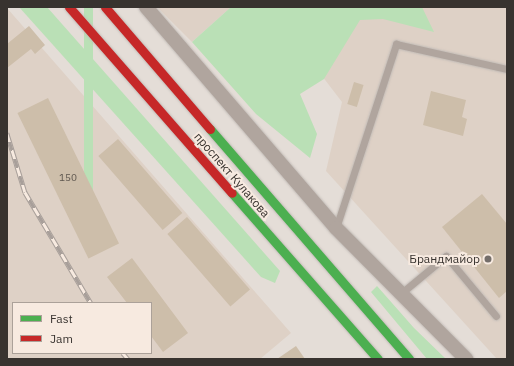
<!DOCTYPE html>
<meta charset="utf-8">
<style>
body{margin:0}
#map{position:relative;width:514px;height:366px;overflow:hidden;background:#e4ddd7;font-family:"IBM Plex Sans",sans-serif}
div>[style]{position:absolute}
[style*='--x']{left:calc(var(--x)*1px);top:calc(var(--y)*1px);width:calc(var(--w)*1px);rotate:calc(var(--a)*1deg)}
.built>*{inset:0;background:#ded1c6}
.green>*{inset:0;background:#bae0b6;transform-origin:0 0}
.building>*{inset:0;background:#cdbeaa;transform-origin:0 0}
.roads{filter:drop-shadow(0 0 1px #c1bbb6) drop-shadow(0 0 1px #c1bbb6)}
.lane>*{height:7px;margin:-3.5px;padding:0 3.5px;transform-origin:3.5px;border-radius:3.5px;background:#b0a59e}
.street>*{height:14px;margin:-7px;padding:0 7px;transform-origin:7px;border-radius:7px;background:#b0a59e}
.fast>*{height:9px;margin:-4.5px;padding:0 4.5px;transform-origin:4.5px;border-radius:4.5px;background:#4caf50}
.jam>*{height:9px;margin:-4.5px;padding:0 4.5px;transform-origin:4.5px;border-radius:4.5px;background:#c62828}
.rail>*{height:4.5px;margin-top:-2.25px;transform-origin:0;background:repeating-linear-gradient(90deg,#f7eae0 0 9px,#a89f9a 0 18px);box-sizing:border-box;border-block:1px solid #a89f9a}
.dots>*{width:11px;height:11px;translate:-50% -50%;box-sizing:border-box;border:2px solid #f7eae0;border-radius:50%}
span{translate:-50% -50%;white-space:nowrap;text-align:center;line-height:1.15;-webkit-text-stroke:4px #f7eae0;paint-order:stroke}
.number-label{font-size:10px;color:#5d564e}
.number-label span{-webkit-text-stroke-width:0}
.street-label{font-size:12px;color:#38332f}
.poi-label{font-size:12px;color:#38332f}
.right{translate:-100% -50%;text-align:right}
.frame{position:absolute;inset:0;border:8px solid #38332f;pointer-events:none}
.legend{position:absolute;left:12px;top:302px;width:140px;height:52px;box-sizing:border-box;background:#f7eae0;border:1px solid #aba199;margin:0;padding:5px 7px;list-style:none;font-size:12px;color:#38332f}
.legend li{display:flex;align-items:center;gap:8px;height:20px}
.legend b{width:20px;border:1px solid #aba199}
</style>
<div id="map">
<div class="built">
<i style="clip-path:polygon(157px 7px,231px 7px,192px 42px)"></i>
<i style="clip-path:polygon(269px 7px,507px 7px,507px 359px,497px 359px,326px 171px,342px 102px)"></i>
<i style="clip-path:polygon(evenodd,7px 8px,291px 333px,260px 359px,7px 359px,7px 8px,13px 303px,151px 303px,151px 353px,13px 353px,13px 303px)"></i>
</div>
<div class="green">
<i style="clip-path:polygon(19px 7px,47px 7px,280px 271px,275px 283px,261px 277px)"></i>
<i style="left:84px;top:7px;width:9px;height:229px"></i>
<i style="clip-path:polygon(231px 7px,422px 7px,434px 32px,383px 19px,360px 20px,324px 79px,300px 94px,317px 134px,310px 158px,256px 114px,192px 42px)"></i>
<i style="clip-path:polygon(377px 286px,414px 328px,446px 359px,427px 359px,371px 292px)"></i>
</div>
<div class="building">
<i style="clip-path:polygon(29px 26px,45px 45px,35px 54px,31px 49px,7px 68px,7px 44px)"></i>
<i style="left:354px;top:82px;width:10px;height:23px;rotate:17deg"></i>
<i style="clip-path:polygon(431px 91px,466px 100px,462px 117px,467px 119px,463px 136px,423px 125px)"></i>
<i style="left:48px;top:98px;width:162px;height:34px;rotate:64deg"></i>
<i style="left:118px;top:139px;width:98px;height:26px;rotate:49deg"></i>
<i style="clip-path:polygon(482px 194px,507px 224px,507px 291px,499px 298px,442px 227px)"></i>
<i style="left:187px;top:217px;width:96px;height:26px;rotate:49deg"></i>
<i style="clip-path:polygon(132px 258px,188px 333px,163px 352px,151px 336px,151px 303px,127px 303px,107px 277px)"></i>
<i style="clip-path:polygon(296px 346px,305px 359px,277px 359px)"></i>
</div>
<div class="roads">
<div class="lane">
<i style="--x:336;--y:228;--w:194;--a:-71.9"></i>
<i style="--x:396;--y:44;--w:114;--a:12.7"></i>
<i style="--x:399;--y:295;--w:61;--a:-39.7"></i>
<i style="--x:446;--y:256;--w:78;--a:50.2"></i>
</div>
<div class="street">
<i style="--x:146;--y:7;--w:291;--a:49.3"></i>
<i style="--x:336;--y:228;--w:185;--a:45.2"></i>
</div>
<div class="fast">
<i style="--x:210;--y:129;--w:304;--a:49.1"></i>
<i style="--x:232;--y:193;--w:221;--a:48.7"></i>
</div>
<div class="jam">
<i style="--x:69;--y:7;--w:247;--a:48.8"></i>
<i style="--x:105;--y:7;--w:161;--a:49.3"></i>
</div>
</div>
<div class="rail">
<i style="--x:7;--y:133;--w:62;--a:73"></i>
<i style="--x:25;--y:192;--w:129;--a:59.3"></i>
<i style="--x:123;--y:353;--w:8;--a:50"></i>
</div>
<div class="dots">
<i style="left:488px;top:259px;background:#746e6a"></i>
</div>
<div class="number-label">
<span style="left:68px;top:178px">150</span>
</div>
<div class="street-label">
<span style="left:232px;top:175px;rotate:49deg">проспект Кулакова</span>
</div>
<div class="poi-label">
<span class="right" style="left:480px;top:259px">Брандмайор</span>
</div>
<div class="frame"></div>
<ul class="legend">
<li><b style="height:5px;background:#4caf50"></b>Fast</li>
<li><b style="height:5px;background:#c62828"></b>Jam</li>
</ul>
</div>
